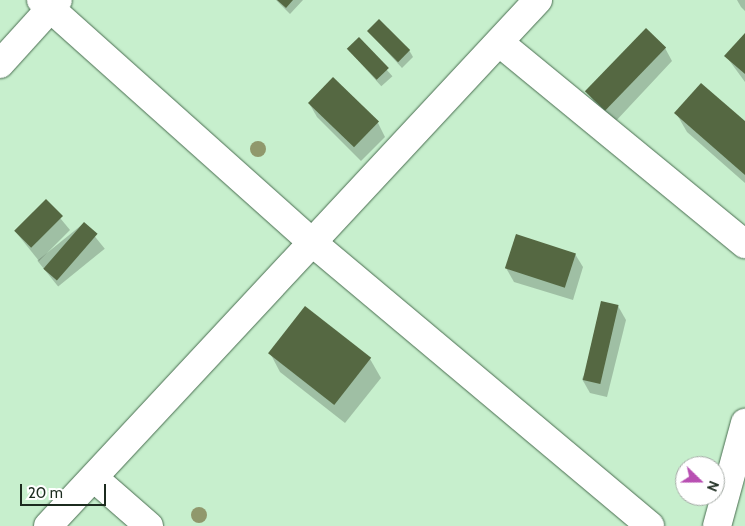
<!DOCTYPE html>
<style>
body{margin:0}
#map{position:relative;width:745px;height:526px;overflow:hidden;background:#c7efcd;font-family:Cabin,sans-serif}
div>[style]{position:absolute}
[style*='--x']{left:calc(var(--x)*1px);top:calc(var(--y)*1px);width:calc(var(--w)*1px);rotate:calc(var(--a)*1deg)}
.shadow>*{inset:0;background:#0003;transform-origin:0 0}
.building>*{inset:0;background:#556842;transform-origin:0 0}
.roads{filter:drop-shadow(0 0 1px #486c4f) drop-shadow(0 0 1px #486c4f)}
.street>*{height:28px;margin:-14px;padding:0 14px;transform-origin:14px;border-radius:14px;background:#fff}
.secondary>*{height:28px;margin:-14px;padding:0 14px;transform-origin:14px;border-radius:14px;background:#fff}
.trees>*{width:16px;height:16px;margin:-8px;border-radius:50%;background:#90986c}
span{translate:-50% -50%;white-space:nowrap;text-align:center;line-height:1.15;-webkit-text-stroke:5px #fff;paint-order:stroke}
.north{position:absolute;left:675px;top:456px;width:50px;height:50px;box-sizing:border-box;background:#fff;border:1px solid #a4aaa5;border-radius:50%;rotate:112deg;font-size:14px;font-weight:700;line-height:20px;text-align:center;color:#1c2b1f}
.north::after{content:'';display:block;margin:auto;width:18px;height:22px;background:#b84fb2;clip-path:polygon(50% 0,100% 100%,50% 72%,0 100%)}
.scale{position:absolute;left:20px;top:484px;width:86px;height:22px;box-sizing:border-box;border:2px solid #1c2b1f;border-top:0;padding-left:6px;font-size:15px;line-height:18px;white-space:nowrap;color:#1c2b1f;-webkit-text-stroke:4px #fff;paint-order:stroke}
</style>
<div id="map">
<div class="shadow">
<i style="clip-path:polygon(276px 0,303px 0,290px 14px)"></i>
<i style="clip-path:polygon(737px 0,745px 0,745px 11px,741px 7px)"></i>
<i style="clip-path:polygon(368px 31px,409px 50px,413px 57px,402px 68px)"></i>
<i style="clip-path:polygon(745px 34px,745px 82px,726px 56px)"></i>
<i style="left:359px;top:39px;width:50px;height:15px;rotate:48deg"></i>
<i style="clip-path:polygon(665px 48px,672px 61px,614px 123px,596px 106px,588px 92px)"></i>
<i style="clip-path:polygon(309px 103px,378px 123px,385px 137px,361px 161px,317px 117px)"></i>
<i style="clip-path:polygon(676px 113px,745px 123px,745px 183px,687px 132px)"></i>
<i style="clip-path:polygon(46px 201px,70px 230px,39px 261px,15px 231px)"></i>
<i style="left:84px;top:223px;width:33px;height:60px;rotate:51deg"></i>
<i style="clip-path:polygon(516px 235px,575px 254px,583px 267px,573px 300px,514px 282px,506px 268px)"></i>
<i style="clip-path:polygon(618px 306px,626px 320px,607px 397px,590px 393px,582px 379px)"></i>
<i style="clip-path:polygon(270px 353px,370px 359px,381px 378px,345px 423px,280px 372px)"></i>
</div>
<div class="building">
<i style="clip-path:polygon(277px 0,293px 0,286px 8px)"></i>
<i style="left:379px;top:19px;width:44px;height:17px;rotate:45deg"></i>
<i style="left:646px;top:28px;width:28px;height:88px;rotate:44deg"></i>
<i style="clip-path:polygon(745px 33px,745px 74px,724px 56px)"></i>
<i style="left:359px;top:37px;width:43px;height:17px;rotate:46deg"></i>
<i style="left:333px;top:77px;width:64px;height:36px;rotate:44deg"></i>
<i style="clip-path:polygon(701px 83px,745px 121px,745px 175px,674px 113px)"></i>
<i style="left:46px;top:199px;width:24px;height:45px;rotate:45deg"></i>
<i style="left:84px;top:222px;width:18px;height:62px;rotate:41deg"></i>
<i style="left:516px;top:234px;width:63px;height:36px;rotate:18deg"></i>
<i style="left:601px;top:301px;width:18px;height:81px;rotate:13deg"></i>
<i style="left:305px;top:306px;width:84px;height:60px;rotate:38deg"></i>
</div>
<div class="roads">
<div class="street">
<i style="--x:41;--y:0;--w:365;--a:41.8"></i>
<i style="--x:313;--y:243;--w:440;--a:40"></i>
<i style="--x:500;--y:43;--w:317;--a:39.4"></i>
<i style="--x:94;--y:478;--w:73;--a:41.1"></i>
<i style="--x:48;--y:526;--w:719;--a:-47.03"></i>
<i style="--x:717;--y:526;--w:107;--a:-74.8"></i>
</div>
<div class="secondary">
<i style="--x:0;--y:64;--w:86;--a:-47.8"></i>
</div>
</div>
<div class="trees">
<i style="left:258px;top:149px"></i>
<i style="left:199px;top:515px"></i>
</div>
<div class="north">N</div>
<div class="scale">20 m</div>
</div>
